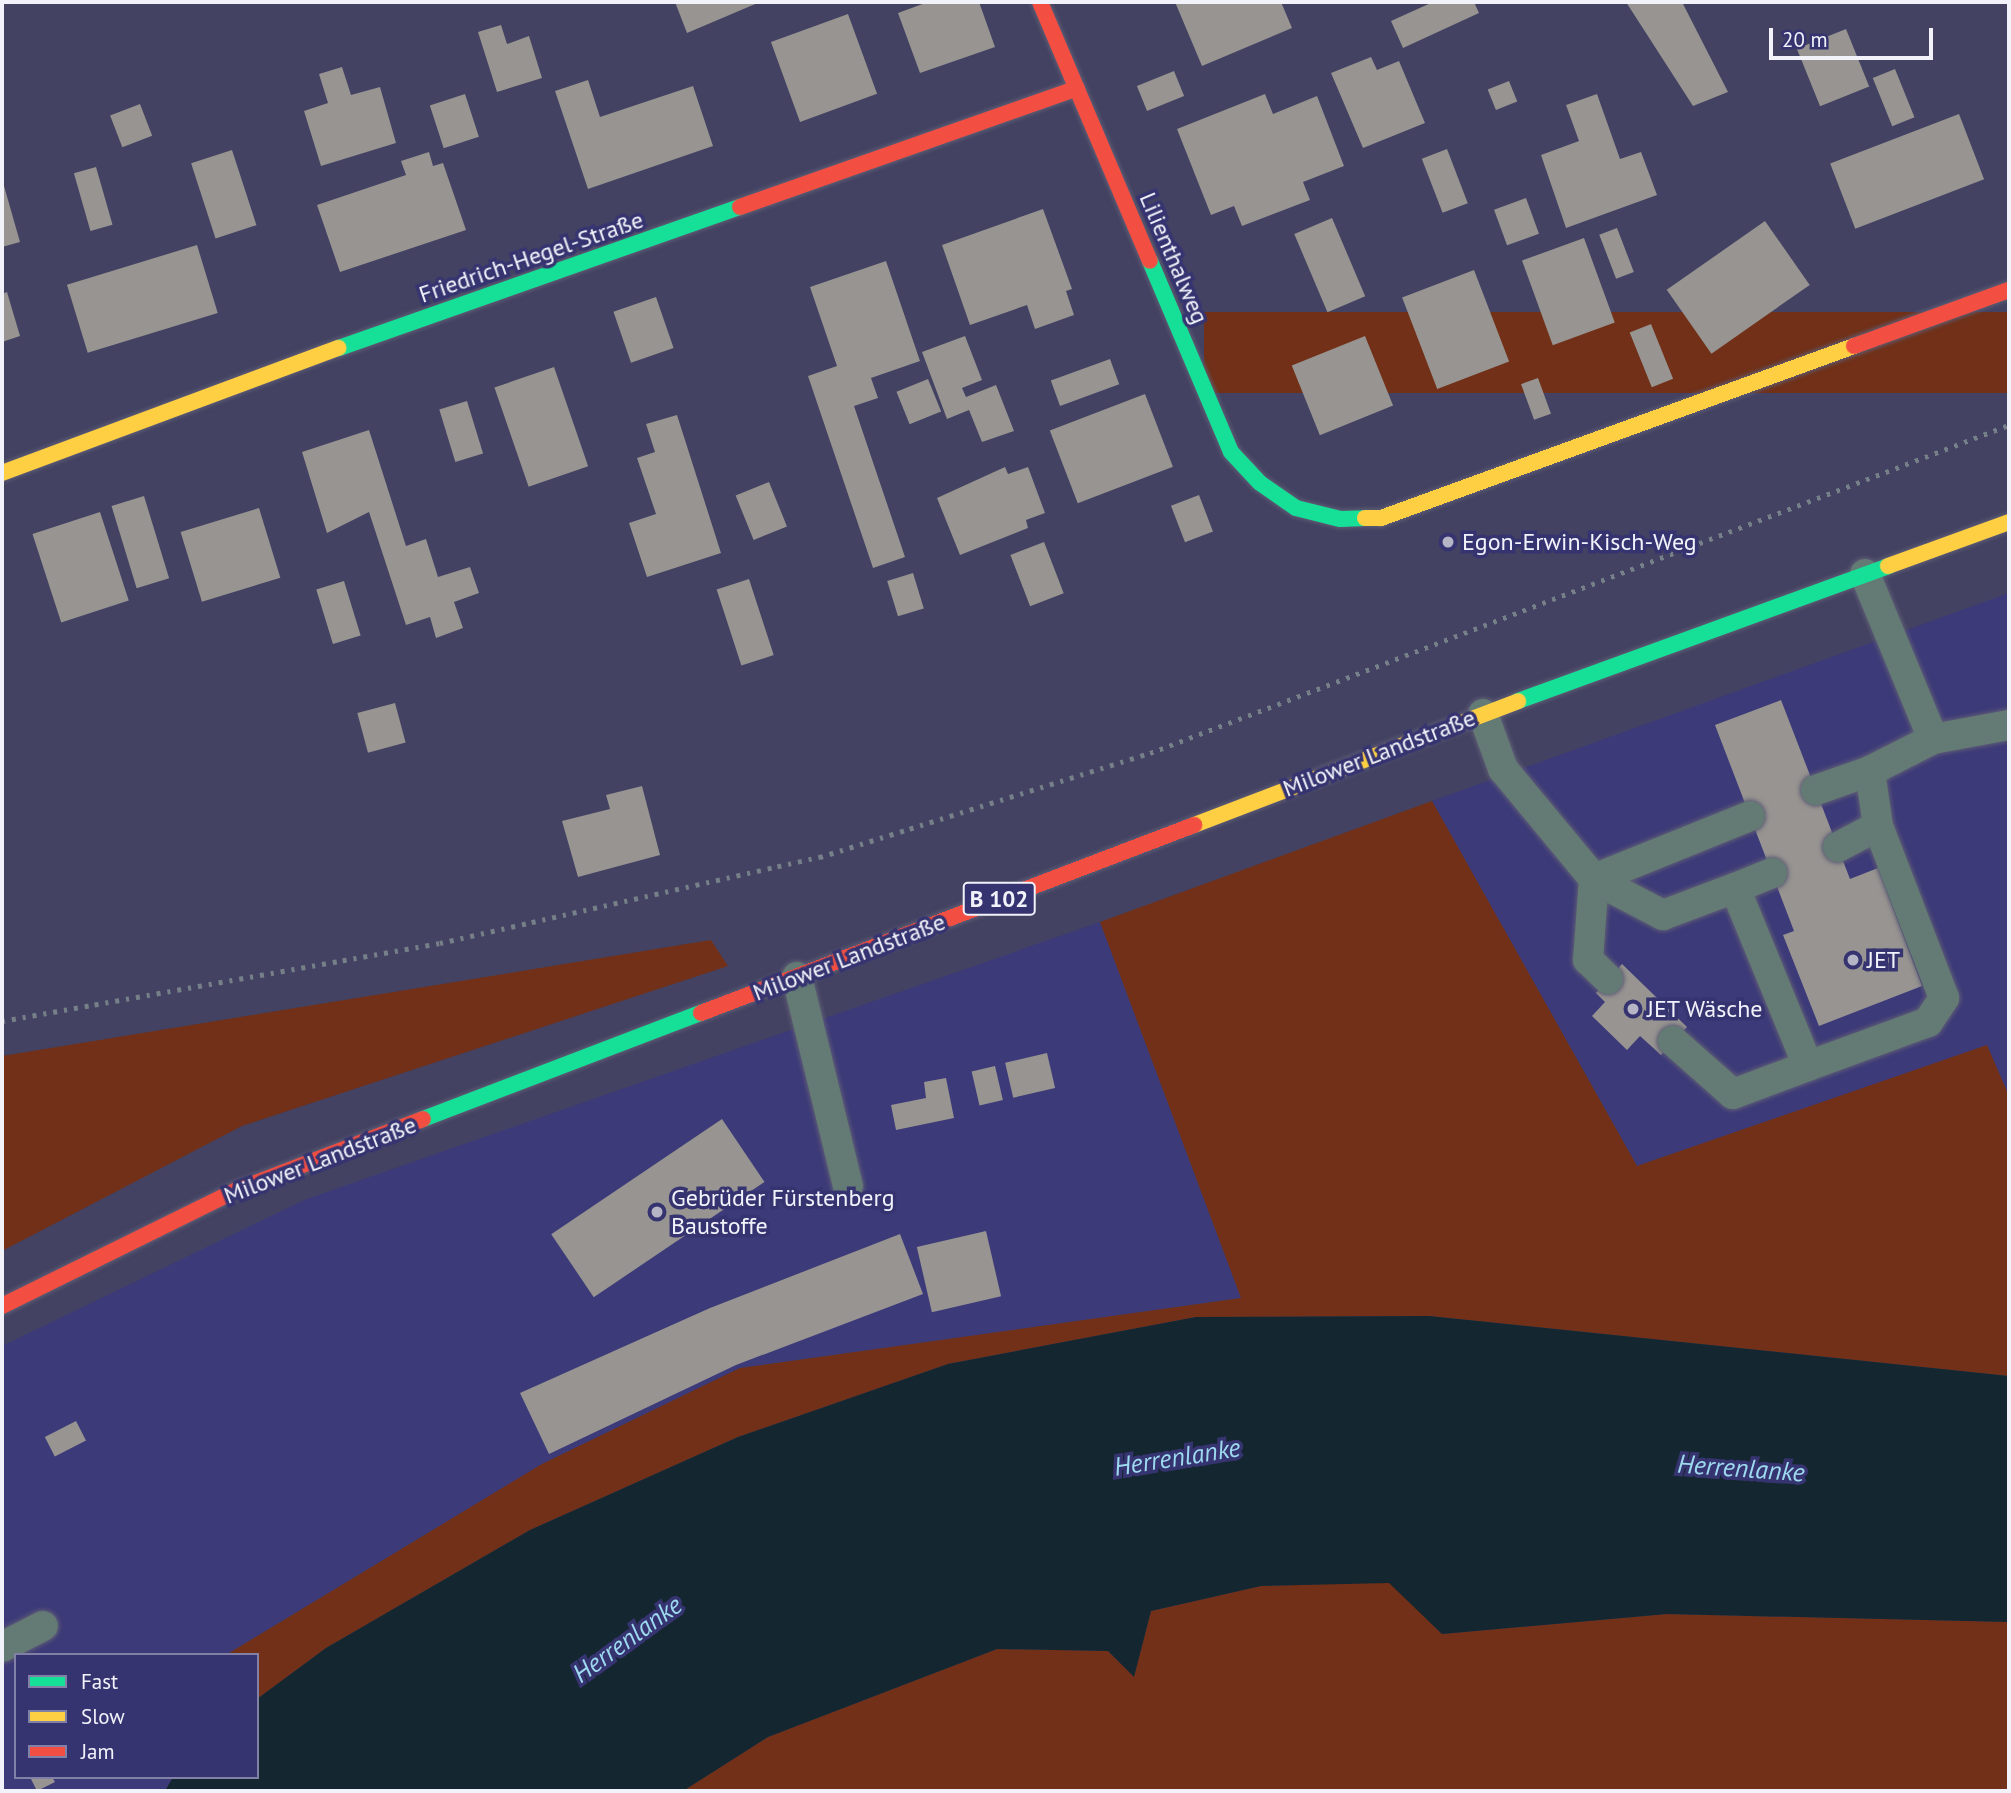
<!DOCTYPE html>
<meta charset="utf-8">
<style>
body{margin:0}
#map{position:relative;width:2011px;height:1793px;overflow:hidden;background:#434262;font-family:"PT Sans",sans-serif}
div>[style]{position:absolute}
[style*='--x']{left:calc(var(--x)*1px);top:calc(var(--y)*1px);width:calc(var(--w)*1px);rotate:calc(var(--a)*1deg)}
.built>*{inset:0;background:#3d3a79}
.green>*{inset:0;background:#713017;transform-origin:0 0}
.water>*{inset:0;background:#14262f}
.building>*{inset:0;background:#979491;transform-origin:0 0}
.roads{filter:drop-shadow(0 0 2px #5e5d75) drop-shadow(0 0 2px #5e5d75)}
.lane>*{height:30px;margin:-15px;padding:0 15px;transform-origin:15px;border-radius:15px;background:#647a75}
.fast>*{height:16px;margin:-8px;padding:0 8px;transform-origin:8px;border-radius:8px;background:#16e098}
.slow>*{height:16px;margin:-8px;padding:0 8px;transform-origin:8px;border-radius:8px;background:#ffcf43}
.jam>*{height:16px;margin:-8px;padding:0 8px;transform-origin:8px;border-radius:8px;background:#f24e42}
.rail>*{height:5px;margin-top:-2.5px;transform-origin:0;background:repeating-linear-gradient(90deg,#768089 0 3.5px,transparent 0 10.5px)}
.dots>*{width:19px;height:19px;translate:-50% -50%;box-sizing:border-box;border:4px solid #363470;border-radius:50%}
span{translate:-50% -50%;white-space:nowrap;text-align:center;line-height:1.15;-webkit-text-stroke:7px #363470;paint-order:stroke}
.shield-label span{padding:2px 5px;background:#363470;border:2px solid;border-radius:5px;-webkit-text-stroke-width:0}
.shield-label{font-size:23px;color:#f2f3fa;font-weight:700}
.street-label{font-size:24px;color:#f2f3fa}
.poi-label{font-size:24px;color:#f2f3fa}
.left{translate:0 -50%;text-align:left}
.water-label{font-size:26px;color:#9ddaef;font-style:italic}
.frame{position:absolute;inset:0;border:4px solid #f2f3fa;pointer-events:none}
.legend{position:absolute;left:14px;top:1653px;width:245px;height:126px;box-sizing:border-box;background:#363470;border:2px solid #8180a7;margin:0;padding:9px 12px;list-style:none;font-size:21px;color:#f2f3fa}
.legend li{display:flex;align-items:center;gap:14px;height:35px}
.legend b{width:35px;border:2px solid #8180a7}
.scale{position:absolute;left:1769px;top:28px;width:164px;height:32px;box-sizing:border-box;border:4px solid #f2f3fa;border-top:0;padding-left:9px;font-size:21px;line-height:24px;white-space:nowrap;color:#f2f3fa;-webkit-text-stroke:5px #363470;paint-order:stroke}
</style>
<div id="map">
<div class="built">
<i style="clip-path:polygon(2009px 593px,2009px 1096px,1987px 1046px,1637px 1166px,1432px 801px)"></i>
<i style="clip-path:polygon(1100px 922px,1241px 1298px,740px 1368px,542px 1464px,226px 1655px,16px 1655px,16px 1777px,173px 1777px,165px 1791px,2px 1791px,2px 1346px,304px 1200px)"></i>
</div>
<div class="green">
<i style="left:2009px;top:312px;width:81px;height:805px;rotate:90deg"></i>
<i style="clip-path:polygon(1432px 801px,1637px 1166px,1987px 1045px,2009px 1096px,2009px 1376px,1429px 1316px,1196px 1317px,948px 1364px,738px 1437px,530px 1530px,326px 1648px,257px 1699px,257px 1655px,226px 1655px,542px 1464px,740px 1368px,1241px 1298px,1100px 922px)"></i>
<i style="clip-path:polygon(711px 940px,728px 966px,242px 1126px,2px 1251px,2px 1056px)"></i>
<i style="clip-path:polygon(1390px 1582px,1442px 1634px,1667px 1614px,2009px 1622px,2009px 1791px,683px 1791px,768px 1737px,997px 1649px,1108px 1651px,1134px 1676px,1151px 1611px,1261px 1586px)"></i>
</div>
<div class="water">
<i style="clip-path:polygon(1429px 1316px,2009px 1376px,2009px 1622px,1667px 1614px,1442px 1634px,1389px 1583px,1261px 1586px,1151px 1611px,1134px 1677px,1108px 1651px,997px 1649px,768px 1737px,683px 1791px,165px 1791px,173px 1777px,257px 1777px,257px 1699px,326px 1648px,530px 1530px,738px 1437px,948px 1364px,1196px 1317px)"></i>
</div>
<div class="building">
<i style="clip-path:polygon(675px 2px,760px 2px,687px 33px)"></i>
<i style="clip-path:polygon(928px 2px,979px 2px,995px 47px,920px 73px,898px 13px)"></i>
<i style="clip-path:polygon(1175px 2px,1281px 2px,1292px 28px,1202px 66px)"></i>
<i style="clip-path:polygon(1433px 2px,1474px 2px,1479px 13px,1403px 48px,1391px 21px)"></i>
<i style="clip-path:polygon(1626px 2px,1682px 2px,1728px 92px,1693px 106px)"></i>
<i style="left:848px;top:14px;width:85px;height:82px;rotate:70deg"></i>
<i style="clip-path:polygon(501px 25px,507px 44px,529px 36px,542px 78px,497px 92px,478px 32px)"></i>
<i style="left:1846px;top:29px;width:62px;height:53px;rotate:68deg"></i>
<i style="clip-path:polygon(1371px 57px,1377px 70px,1399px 61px,1425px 123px,1363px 148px,1331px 73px)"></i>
<i style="clip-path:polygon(342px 67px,351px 95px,380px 87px,396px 143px,321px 166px,304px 111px,328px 103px,319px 74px)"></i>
<i style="left:1895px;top:69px;width:52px;height:24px;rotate:68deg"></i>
<i style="left:1174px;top:71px;width:27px;height:40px;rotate:68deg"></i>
<i style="clip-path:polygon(588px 80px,600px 117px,693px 86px,713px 146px,588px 189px,555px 91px)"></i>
<i style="left:1509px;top:81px;width:22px;height:23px;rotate:68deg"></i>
<i style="left:465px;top:94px;width:45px;height:37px;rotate:72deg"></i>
<i style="clip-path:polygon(1265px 94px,1273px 114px,1317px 96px,1344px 166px,1303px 182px,1310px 200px,1242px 226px,1234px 206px,1211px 215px,1177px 129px)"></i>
<i style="clip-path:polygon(1597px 94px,1620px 159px,1641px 152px,1657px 195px,1566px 228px,1541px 155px,1579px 141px,1566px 105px)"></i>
<i style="left:140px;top:104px;width:34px;height:32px;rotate:69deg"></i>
<i style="left:1959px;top:114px;width:70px;height:138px;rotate:69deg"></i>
<i style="left:1447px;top:149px;width:58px;height:27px;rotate:69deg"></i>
<i style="left:232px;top:150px;width:79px;height:43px;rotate:72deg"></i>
<i style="clip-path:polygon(429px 152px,433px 166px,443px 163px,466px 230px,340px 272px,317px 205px,406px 175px,401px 161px)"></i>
<i style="left:96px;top:167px;width:60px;height:23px;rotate:74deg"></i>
<i style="clip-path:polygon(2px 179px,20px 242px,2px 247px)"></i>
<i style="left:1526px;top:198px;width:38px;height:34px;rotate:70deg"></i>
<i style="clip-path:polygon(1043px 209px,1072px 289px,1066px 291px,1074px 315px,1035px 329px,1027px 305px,970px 325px,942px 245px)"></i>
<i style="left:1332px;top:218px;width:85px;height:41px;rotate:67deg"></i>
<i style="left:1765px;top:221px;width:78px;height:120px;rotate:55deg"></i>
<i style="left:1617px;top:228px;width:47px;height:19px;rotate:69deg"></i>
<i style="left:1584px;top:238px;width:90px;height:66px;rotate:70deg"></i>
<i style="left:197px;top:245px;width:71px;height:136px;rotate:73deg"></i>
<i style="clip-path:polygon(886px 261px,920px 361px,871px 378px,878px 398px,854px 406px,905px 557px,873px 568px,808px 376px,837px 366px,810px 287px)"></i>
<i style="left:1474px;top:270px;width:98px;height:77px;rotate:69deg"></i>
<i style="clip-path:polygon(7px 292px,20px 336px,2px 342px,2px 294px)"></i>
<i style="left:656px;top:297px;width:54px;height:45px;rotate:71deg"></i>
<i style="left:1651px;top:324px;width:59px;height:23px;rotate:68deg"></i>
<i style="clip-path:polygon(965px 336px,982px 380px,962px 388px,966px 397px,996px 385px,1014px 431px,982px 442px,969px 410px,947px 419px,922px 352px)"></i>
<i style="left:1365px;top:336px;width:75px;height:79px;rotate:68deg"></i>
<i style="left:1110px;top:359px;width:27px;height:63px;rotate:70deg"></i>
<i style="left:554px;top:367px;width:105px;height:63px;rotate:71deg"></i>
<i style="left:1538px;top:378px;width:38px;height:18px;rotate:70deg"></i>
<i style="left:928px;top:379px;width:35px;height:34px;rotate:68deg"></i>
<i style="left:1145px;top:394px;width:78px;height:102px;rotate:69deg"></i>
<i style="left:467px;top:401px;width:55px;height:29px;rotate:73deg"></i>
<i style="clip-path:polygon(677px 415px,721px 553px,647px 577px,629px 523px,656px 514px,637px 458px,655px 452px,646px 424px)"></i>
<i style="clip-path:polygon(369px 430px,406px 546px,426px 539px,438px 577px,470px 567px,479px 593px,454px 602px,463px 628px,436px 638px,430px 617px,406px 625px,369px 512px,327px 533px,302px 452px)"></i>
<i style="clip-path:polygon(1005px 467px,1008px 474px,1028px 467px,1045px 513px,1026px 520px,1028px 528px,960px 555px,937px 498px)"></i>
<i style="left:769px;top:482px;width:48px;height:36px;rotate:68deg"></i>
<i style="left:1199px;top:495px;width:39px;height:30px;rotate:69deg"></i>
<i style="left:144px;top:496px;width:86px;height:34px;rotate:73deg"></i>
<i style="left:259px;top:508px;width:73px;height:82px;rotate:73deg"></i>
<i style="left:100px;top:512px;width:93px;height:71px;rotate:72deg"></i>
<i style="left:1044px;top:542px;width:55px;height:36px;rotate:69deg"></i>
<i style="left:913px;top:573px;width:37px;height:27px;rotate:73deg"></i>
<i style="left:749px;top:579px;width:80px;height:34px;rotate:72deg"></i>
<i style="left:344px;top:581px;width:57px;height:29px;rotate:73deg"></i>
<i style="clip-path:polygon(1781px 700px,1850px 879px,1878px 868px,1922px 986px,1819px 1026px,1783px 935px,1794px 931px,1715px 725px)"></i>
<i style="left:395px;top:703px;width:41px;height:39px;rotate:75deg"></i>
<i style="clip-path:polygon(642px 786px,660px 855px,578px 877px,562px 821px,610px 809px,606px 795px)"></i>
<i style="clip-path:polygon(1622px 964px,1687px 1027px,1661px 1055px,1640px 1036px,1627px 1050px,1592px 1016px,1605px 1002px,1596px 993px)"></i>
<i style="left:1047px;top:1053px;width:36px;height:43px;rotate:77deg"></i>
<i style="left:995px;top:1066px;width:35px;height:24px;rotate:77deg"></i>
<i style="clip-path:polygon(946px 1078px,954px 1118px,896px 1130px,891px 1105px,926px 1098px,924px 1082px)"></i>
<i style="left:722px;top:1119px;width:76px;height:206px;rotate:56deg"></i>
<i style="left:986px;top:1231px;width:67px;height:71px;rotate:77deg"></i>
<i style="clip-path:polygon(900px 1234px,923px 1294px,736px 1365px,549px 1454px,520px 1393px,710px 1308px)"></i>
<i style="left:76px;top:1421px;width:22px;height:35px;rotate:63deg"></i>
<i style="clip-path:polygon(30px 1777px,52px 1777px,55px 1782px,37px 1791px)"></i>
</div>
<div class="roads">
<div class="lane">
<i style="--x:1865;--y:574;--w:178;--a:67.6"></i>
<i style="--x:1933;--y:739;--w:77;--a:-10.4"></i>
<i style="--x:1483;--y:714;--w:59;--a:70"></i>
<i style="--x:1503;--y:769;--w:143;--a:50.4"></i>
<i style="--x:1594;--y:879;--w:168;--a:-22"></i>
<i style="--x:1816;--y:790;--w:57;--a:-19.4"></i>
<i style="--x:1870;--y:771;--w:71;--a:-26.9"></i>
<i style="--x:1838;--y:847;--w:45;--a:-27.7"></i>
<i style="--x:1735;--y:888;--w:40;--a:-22"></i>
<i style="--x:797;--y:977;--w:215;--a:76.3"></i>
<i style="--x:1608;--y:979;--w:28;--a:-136"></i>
<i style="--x:1588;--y:960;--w:81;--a:-85.8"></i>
<i style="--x:1594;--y:879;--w:78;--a:27.6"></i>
<i style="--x:1663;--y:915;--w:77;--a:-20.6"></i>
<i style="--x:1735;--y:888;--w:192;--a:67.7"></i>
<i style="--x:1808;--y:1066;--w:128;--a:-20.1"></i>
<i style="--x:1928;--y:1022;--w:29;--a:-56"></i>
<i style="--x:1944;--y:998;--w:184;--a:-111"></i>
<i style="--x:1878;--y:826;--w:56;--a:-98.3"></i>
<i style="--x:1673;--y:1041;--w:80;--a:41.5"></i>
<i style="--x:1733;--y:1094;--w:80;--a:-20.5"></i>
<i style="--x:2;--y:1647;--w:46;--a:-27.1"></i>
</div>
<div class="fast">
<i style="--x:1150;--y:261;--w:207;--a:67"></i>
<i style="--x:1231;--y:452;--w:42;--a:46.9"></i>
<i style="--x:1260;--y:483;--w:44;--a:34.8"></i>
<i style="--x:1296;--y:508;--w:45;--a:14"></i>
<i style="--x:1340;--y:519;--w:25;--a:-2"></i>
<i style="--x:339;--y:348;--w:425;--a:-19.4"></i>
<i style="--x:1518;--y:701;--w:394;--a:-20"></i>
<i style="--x:423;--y:1119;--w:298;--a:-20.9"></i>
</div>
<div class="slow">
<i style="--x:2;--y:473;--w:359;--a:-20.4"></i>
<i style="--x:1365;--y:518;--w:16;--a:0"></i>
<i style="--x:1381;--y:518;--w:503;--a:-19.98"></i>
<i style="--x:1888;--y:566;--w:129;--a:-20"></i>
<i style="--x:1194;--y:825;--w:347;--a:-20.9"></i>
</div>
<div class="jam">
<i style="--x:1040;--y:2;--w:281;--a:67"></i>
<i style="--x:740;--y:207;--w:357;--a:-19.4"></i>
<i style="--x:1854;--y:346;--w:165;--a:-19.9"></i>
<i style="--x:701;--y:1013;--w:528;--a:-20.87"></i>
<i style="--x:2;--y:1306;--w:262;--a:-26.3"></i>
<i style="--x:237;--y:1190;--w:199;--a:-20.9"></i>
</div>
</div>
<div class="rail">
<i style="--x:2;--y:1021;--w:445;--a:-10.1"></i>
<i style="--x:440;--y:943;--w:390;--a:-12.8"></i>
<i style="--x:820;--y:857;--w:346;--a:-17.5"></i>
<i style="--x:1150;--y:753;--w:919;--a:-20.9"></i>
</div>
<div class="dots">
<i style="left:1448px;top:542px;background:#b5b5c5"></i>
<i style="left:1853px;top:960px;background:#b5b5c5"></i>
<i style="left:1633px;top:1009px;background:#b5b5c5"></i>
<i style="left:657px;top:1212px;background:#b5b5c5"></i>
</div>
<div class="shield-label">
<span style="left:999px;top:899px">B 102</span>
</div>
<div class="street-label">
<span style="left:531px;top:257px;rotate:-19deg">Friedrich-Hegel-Straße</span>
<span style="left:1174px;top:258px;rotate:67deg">Lilienthalweg</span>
<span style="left:1379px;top:753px;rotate:-21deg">Milower Landstraße</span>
<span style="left:849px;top:957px;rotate:-21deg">Milower Landstraße</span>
<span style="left:320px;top:1160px;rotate:-21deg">Milower Landstraße</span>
</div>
<div class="poi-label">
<span class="left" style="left:1462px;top:542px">Egon-Erwin-Kisch-Weg</span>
<span class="left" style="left:1867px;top:960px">JET</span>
<span class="left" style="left:1647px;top:1009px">JET Wäsche</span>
<span class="left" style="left:671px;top:1212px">Gebrüder Fürstenberg<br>Baustoffe</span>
</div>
<div class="water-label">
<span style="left:1177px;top:1457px;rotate:-9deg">Herrenlanke</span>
<span style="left:1741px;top:1468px;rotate:4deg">Herrenlanke</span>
<span style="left:627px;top:1639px;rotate:-36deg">Herrenlanke</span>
</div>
<div class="frame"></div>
<ul class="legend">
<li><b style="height:9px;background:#16e098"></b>Fast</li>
<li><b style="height:9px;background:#ffcf43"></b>Slow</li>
<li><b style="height:9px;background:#f24e42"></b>Jam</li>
</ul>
<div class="scale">20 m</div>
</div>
